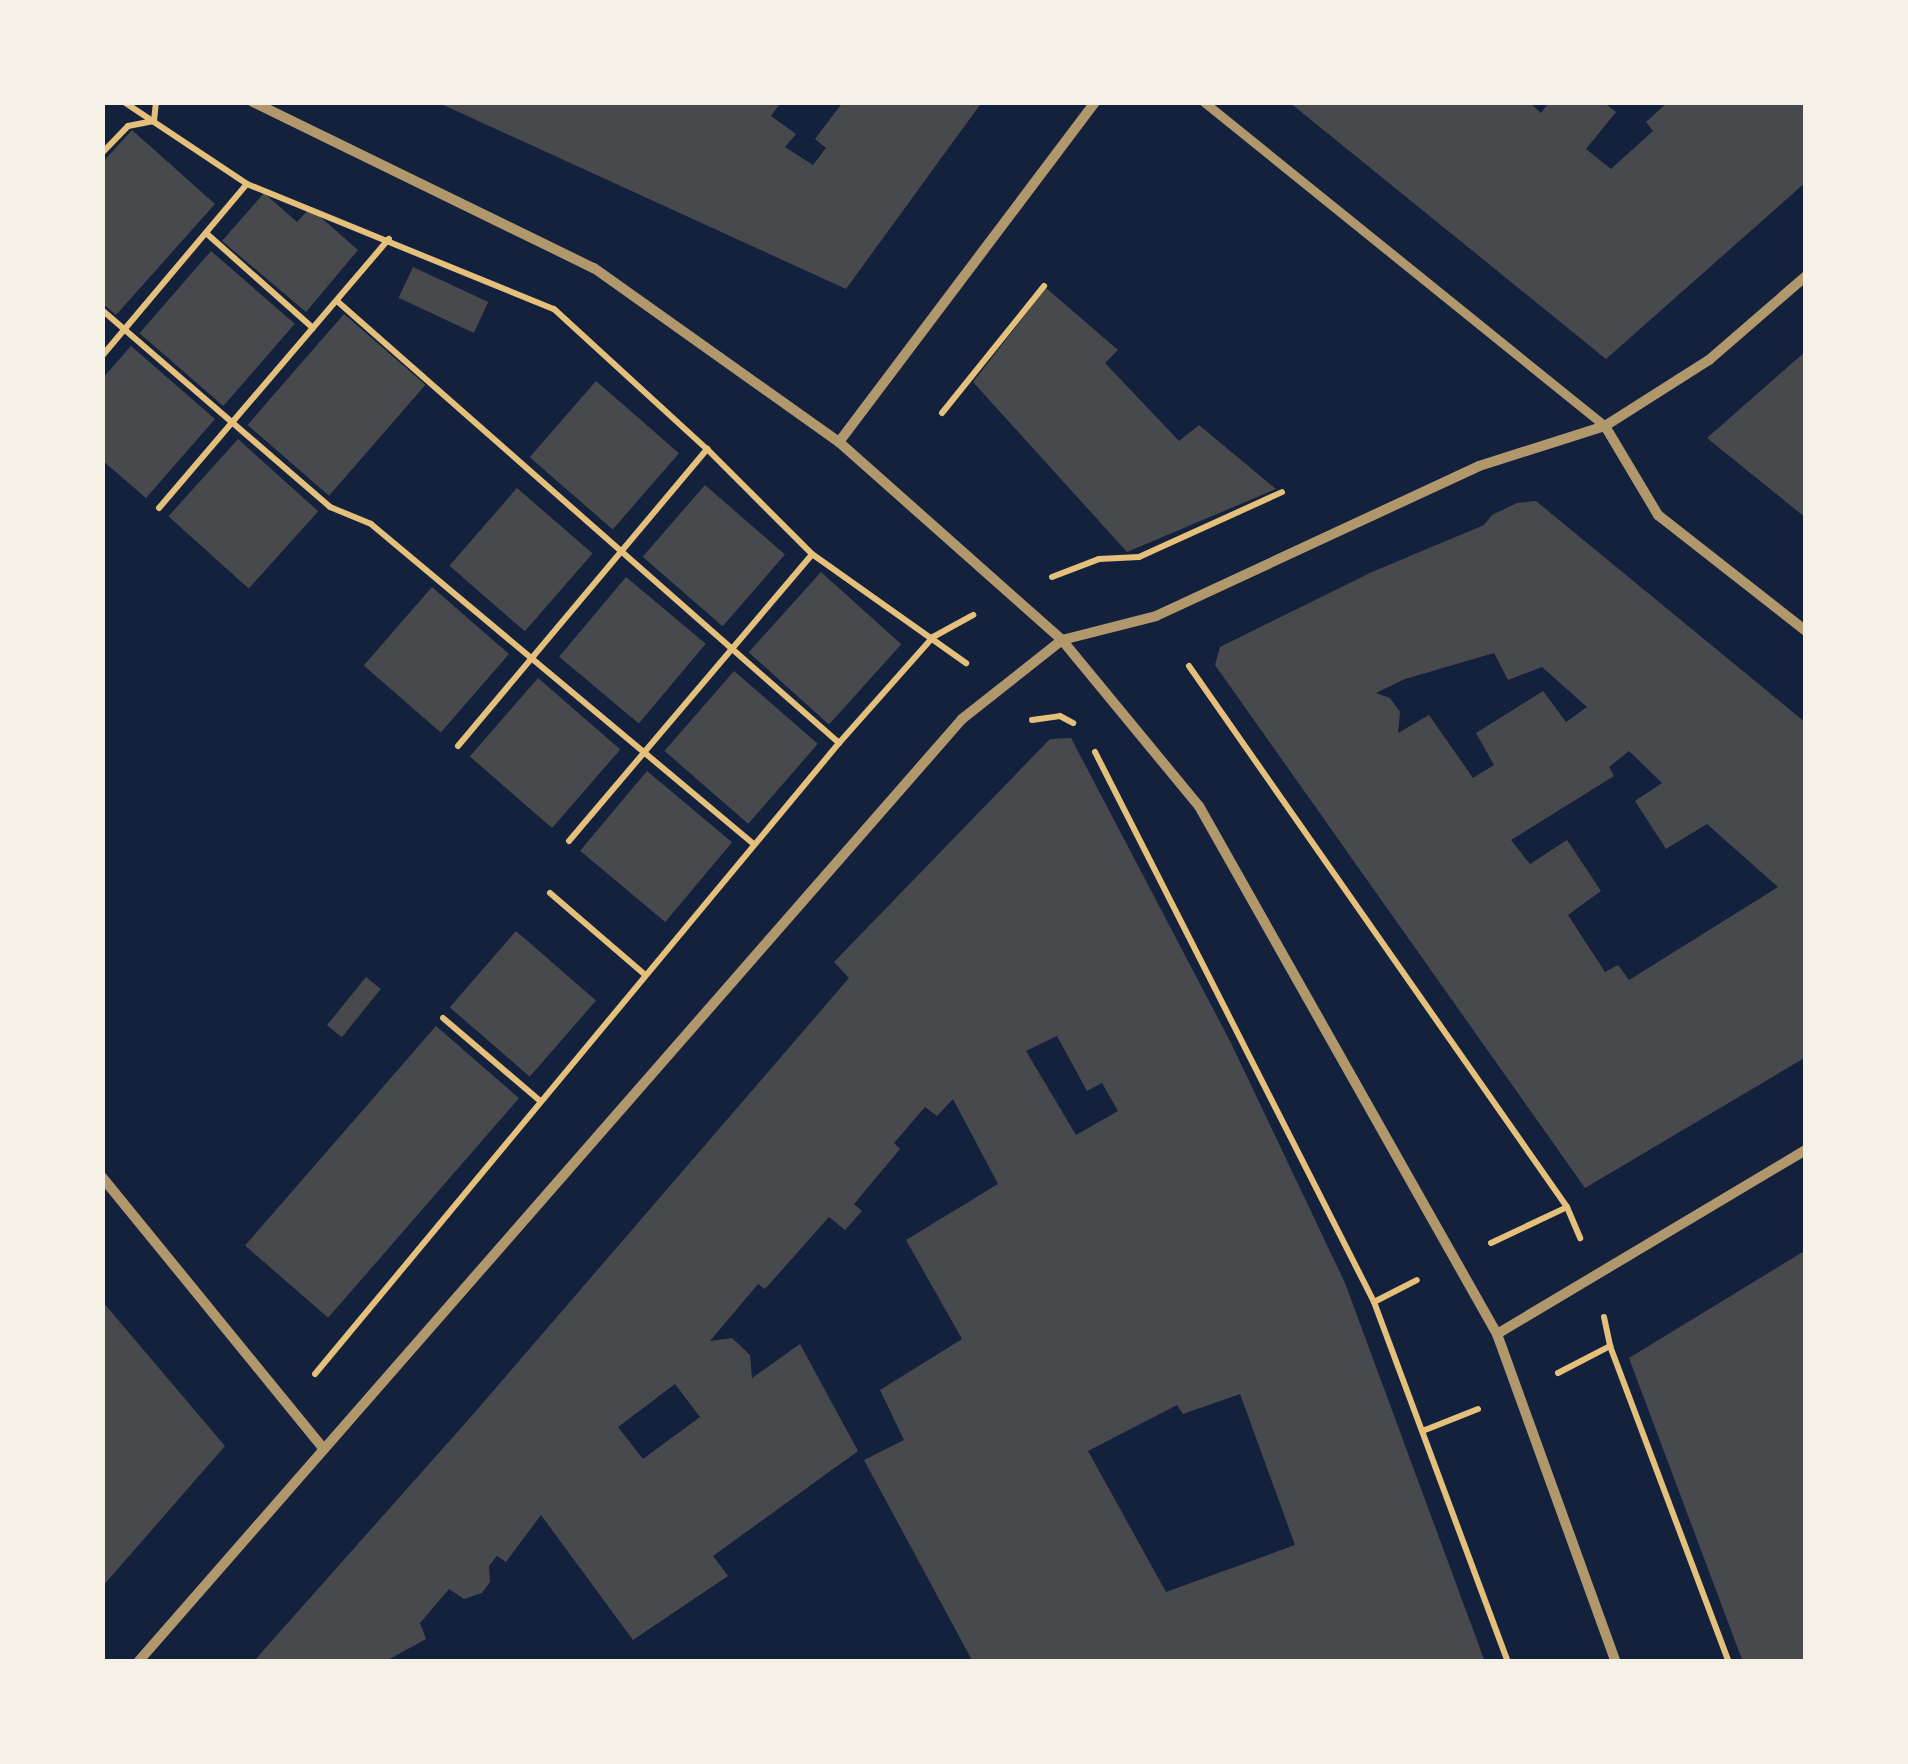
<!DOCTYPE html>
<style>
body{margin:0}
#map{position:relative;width:1908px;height:1764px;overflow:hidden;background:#14213d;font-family:"Asap Condensed",sans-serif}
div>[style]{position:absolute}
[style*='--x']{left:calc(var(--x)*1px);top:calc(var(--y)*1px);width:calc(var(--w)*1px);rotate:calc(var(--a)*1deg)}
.building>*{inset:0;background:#48494c;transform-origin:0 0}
.path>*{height:6px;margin:-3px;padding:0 3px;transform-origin:3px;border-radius:3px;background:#e5c07b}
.pedestrian>*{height:9px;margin:-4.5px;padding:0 4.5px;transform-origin:4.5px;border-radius:4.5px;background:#b1986c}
.minor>*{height:10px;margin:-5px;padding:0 5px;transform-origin:5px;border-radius:5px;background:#b1986c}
span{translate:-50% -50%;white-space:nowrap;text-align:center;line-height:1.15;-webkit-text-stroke:10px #f6f1e7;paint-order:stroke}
.frame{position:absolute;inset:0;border:105px solid #f6f1e7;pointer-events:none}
</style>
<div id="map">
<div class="building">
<i style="clip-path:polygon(437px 102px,781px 102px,771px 116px,796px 134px,785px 147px,813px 165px,826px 148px,815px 139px,843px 102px,982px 102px,846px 289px)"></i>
<i style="clip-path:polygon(1289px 102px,1529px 102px,1541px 113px,1549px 102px,1603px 102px,1616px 112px,1586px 149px,1611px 169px,1653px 131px,1646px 122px,1668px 102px,1806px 102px,1806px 182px,1606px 359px)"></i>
<i style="clip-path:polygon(132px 130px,215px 204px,116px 315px,102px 303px,102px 163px)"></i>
<i style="clip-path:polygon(264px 193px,297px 222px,310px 208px,358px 250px,306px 312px,222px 241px)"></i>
<i style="left:211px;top:251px;width:111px;height:109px;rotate:41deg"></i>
<i style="left:413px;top:267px;width:83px;height:34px;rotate:25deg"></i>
<i style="clip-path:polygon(1046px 288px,1118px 350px,1105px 363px,1179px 441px,1199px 425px,1276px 489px,1127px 552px,973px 382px)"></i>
<i style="left:344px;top:314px;width:108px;height:147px;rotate:41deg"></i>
<i style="clip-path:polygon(131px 346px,215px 419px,146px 498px,102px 460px,102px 379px)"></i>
<i style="clip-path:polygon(1806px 351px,1806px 518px,1707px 438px)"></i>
<i style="left:596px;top:381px;width:110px;height:101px;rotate:41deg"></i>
<i style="left:238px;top:439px;width:108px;height:104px;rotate:42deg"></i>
<i style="left:705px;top:485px;width:106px;height:95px;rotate:41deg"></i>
<i style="left:517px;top:488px;width:100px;height:103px;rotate:41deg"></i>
<i style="clip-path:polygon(evenodd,1536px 501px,1806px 723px,1806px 1057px,1585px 1188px,1215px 665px,1220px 647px,1372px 572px,1484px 525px,1492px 515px,1517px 503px,1536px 501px,1494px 653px,1508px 680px,1542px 667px,1587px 707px,1566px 722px,1543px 691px,1476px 733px,1494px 765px,1473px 778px,1429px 715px,1398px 733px,1400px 712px,1390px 698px,1376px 693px,1405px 679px,1494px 653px,1536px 501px,1629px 751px,1662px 783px,1635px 801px,1666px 849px,1707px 824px,1778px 887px,1629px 980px,1618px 965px,1605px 972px,1568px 915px,1601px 891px,1567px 840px,1530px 864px,1511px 840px,1614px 776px,1609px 767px,1629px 751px)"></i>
<i style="left:821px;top:572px;width:108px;height:108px;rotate:42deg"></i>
<i style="left:626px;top:577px;width:104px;height:104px;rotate:40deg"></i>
<i style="left:432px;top:587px;width:102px;height:104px;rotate:41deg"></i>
<i style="left:734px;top:671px;width:111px;height:106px;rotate:41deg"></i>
<i style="left:538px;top:678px;width:109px;height:104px;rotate:41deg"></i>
<i style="clip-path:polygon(evenodd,1071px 738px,1231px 1043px,1345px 1283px,1485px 1662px,973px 1662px,864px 1460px,904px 1440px,880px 1390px,962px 1339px,906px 1240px,998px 1184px,953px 1099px,937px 1116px,925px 1107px,894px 1143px,900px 1149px,854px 1204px,862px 1211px,845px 1230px,829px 1217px,765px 1289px,758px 1284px,710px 1341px,732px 1338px,750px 1355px,752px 1378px,800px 1344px,858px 1451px,713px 1556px,728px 1576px,633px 1640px,541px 1515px,506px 1562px,497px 1556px,489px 1566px,490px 1582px,482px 1593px,464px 1599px,449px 1589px,420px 1623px,426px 1639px,384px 1662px,253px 1662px,469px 1419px,849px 978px,834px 962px,1050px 739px,1071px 738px,1057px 1036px,1087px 1091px,1102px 1083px,1118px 1111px,1076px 1135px,1026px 1051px,1057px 1036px,1071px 738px,675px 1384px,700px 1417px,643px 1459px,618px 1427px,675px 1384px,1071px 738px,1240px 1394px,1295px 1545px,1166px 1592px,1088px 1451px,1177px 1405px,1183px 1414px,1240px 1394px)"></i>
<i style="left:647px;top:771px;width:111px;height:104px;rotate:40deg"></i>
<i style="left:516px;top:931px;width:106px;height:101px;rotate:41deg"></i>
<i style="left:366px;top:977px;width:19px;height:62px;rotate:39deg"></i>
<i style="left:436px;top:1026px;width:110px;height:291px;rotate:41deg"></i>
<i style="clip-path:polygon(1806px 1250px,1806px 1662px,1743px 1662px,1629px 1358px)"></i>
<i style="clip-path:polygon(102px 1301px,225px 1446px,102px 1587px)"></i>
</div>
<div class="path">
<i style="--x:124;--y:102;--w:148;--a:33.7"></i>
<i style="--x:247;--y:184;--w:331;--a:22.2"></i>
<i style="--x:554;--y:309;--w:207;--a:42.5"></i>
<i style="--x:707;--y:449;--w:148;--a:45"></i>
<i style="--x:812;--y:554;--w:189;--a:35.3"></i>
<i style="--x:102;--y:153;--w:37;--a:-46"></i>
<i style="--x:128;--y:126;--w:26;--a:-11"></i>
<i style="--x:154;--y:121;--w:19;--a:-84"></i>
<i style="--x:206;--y:233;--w:143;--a:41.6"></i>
<i style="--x:337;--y:301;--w:669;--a:41.36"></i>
<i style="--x:102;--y:310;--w:301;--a:40.8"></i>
<i style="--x:330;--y:507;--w:44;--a:22.5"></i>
<i style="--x:371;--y:524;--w:498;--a:39.9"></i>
<i style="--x:102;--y:356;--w:225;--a:-49.9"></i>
<i style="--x:942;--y:413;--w:163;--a:-51.2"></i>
<i style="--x:159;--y:508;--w:354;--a:-49.5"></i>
<i style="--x:1052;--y:577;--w:50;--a:-21"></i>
<i style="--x:1099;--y:559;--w:40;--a:-2.9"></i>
<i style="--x:1139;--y:557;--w:157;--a:-24.4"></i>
<i style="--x:1189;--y:666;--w:660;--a:55.06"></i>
<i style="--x:1567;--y:1207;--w:34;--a:67"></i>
<i style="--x:1032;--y:720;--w:28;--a:-8"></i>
<i style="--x:1060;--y:716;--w:15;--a:28"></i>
<i style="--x:458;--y:746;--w:388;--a:-50"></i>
<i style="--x:1095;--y:752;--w:617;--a:63.1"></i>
<i style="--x:1374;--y:1302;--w:384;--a:69.6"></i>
<i style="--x:569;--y:841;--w:376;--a:-49.7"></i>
<i style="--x:550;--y:893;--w:123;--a:40.7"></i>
<i style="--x:443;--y:1018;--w:126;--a:40.5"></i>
<i style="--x:1491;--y:1243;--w:84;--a:-25.3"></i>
<i style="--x:1374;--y:1302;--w:48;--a:-27.1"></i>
<i style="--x:1604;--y:1317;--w:30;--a:78"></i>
<i style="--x:1610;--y:1346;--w:338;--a:69.4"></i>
<i style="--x:1558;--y:1373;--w:59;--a:-27.4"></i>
<i style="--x:315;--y:1374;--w:820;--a:-50.29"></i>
<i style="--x:839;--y:743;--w:142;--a:-48.4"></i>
<i style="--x:933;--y:637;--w:46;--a:-28.8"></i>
<i style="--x:1425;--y:1430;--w:57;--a:-21.6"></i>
</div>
<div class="pedestrian">
<i style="--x:1204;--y:102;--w:516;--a:38.94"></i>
</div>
<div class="minor">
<i style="--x:253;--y:102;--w:379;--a:26"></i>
<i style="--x:594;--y:268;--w:301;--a:35.4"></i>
<i style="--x:839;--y:442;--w:298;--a:41.6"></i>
<i style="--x:1062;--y:640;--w:215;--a:50.5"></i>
<i style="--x:1199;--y:806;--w:606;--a:60.56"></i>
<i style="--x:1497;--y:1334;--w:349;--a:70.1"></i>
<i style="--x:1605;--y:426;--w:104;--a:59.2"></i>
<i style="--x:1658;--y:515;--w:188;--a:38.1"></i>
<i style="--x:839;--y:442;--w:426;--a:-53"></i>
<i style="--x:102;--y:1177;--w:350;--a:50.8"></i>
<i style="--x:1497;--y:1334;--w:360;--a:-30.8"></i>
<i style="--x:138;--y:1662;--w:1252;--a:-48.85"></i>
<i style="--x:962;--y:719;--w:127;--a:-38.3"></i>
<i style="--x:1062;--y:640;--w:97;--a:-14.3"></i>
<i style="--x:1156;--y:616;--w:356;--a:-24.9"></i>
<i style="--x:1479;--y:466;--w:132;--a:-17.6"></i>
<i style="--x:1605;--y:426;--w:123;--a:-32.4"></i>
<i style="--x:1709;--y:360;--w:128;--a:-40.9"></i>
</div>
<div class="frame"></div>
</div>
